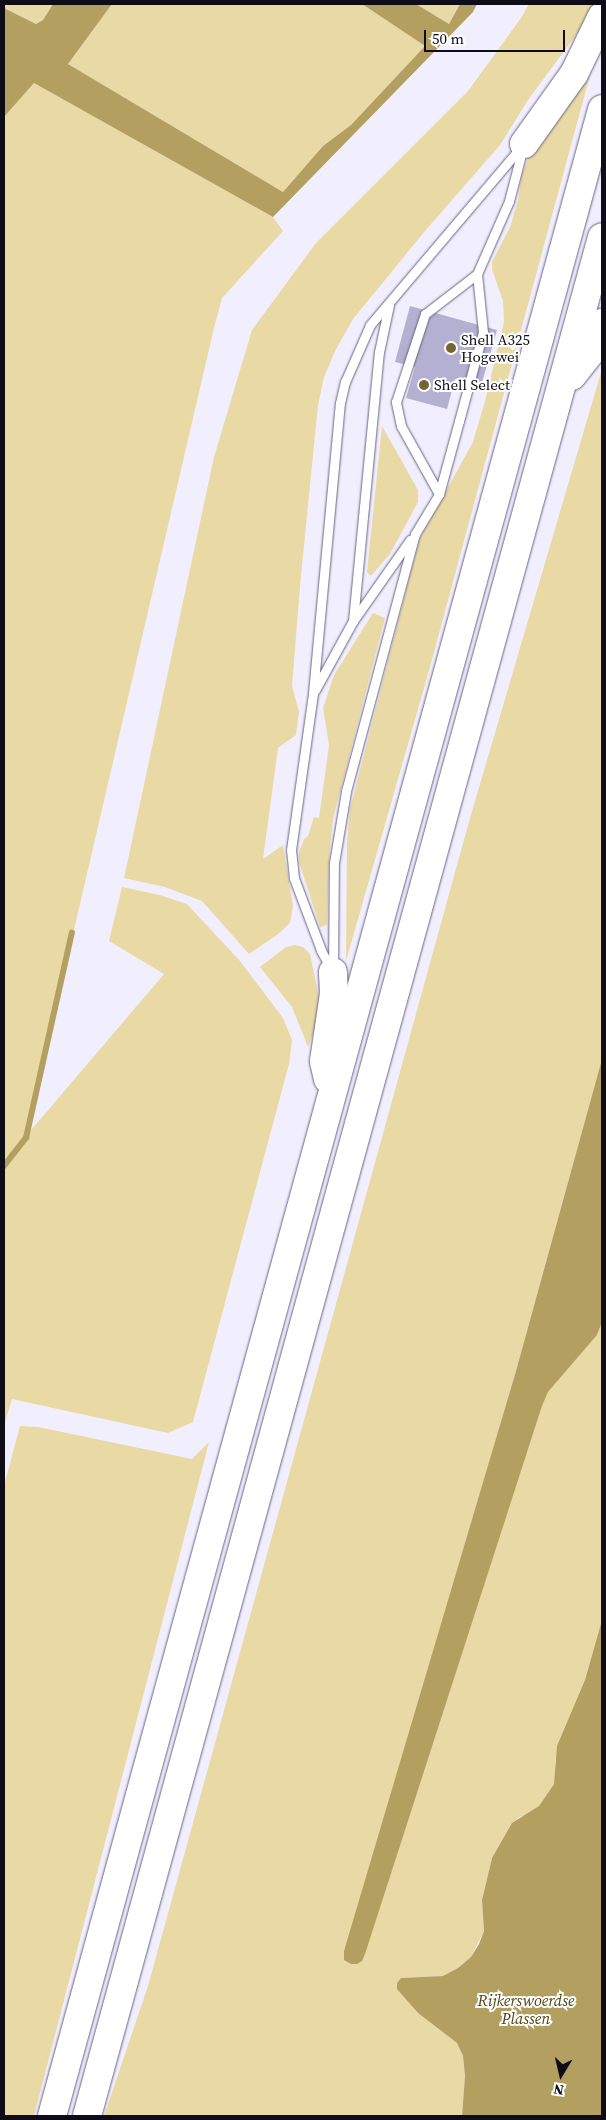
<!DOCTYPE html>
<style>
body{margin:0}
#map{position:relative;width:606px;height:2120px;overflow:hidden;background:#f1effe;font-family:"Source Serif 4",serif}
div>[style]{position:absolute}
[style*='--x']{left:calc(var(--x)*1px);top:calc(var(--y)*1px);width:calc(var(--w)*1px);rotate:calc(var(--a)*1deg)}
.green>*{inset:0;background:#e9d9a4}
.water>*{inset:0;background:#b3a060}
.stream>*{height:5.5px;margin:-2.75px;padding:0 2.75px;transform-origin:2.75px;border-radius:2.75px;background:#b3a060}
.building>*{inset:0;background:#b3b0d1}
.roads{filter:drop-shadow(0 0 1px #676482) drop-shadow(0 0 1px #676482)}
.service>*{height:9px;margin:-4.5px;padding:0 4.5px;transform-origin:4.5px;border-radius:4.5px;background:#fff}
.motorway>*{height:28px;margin:-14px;padding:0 14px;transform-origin:14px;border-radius:14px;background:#fff}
.dots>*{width:14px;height:14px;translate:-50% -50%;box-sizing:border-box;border:2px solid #fff;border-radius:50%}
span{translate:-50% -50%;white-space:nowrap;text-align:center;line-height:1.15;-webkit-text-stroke:4px #fff;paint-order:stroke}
.poi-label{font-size:15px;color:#0e0c17}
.left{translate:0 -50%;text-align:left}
.water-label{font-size:16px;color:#544513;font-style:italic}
.frame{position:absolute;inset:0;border:5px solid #0e0c17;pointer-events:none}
.north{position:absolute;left:536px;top:2050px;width:50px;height:50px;-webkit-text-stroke:4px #fff;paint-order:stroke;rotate:189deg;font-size:14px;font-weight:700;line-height:20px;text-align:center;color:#0e0c17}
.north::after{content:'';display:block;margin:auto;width:18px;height:22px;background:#0e0c17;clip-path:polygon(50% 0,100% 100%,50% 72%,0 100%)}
.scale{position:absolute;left:424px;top:30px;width:141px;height:22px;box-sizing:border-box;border:2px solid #0e0c17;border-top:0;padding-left:6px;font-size:15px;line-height:18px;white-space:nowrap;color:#0e0c17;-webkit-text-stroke:4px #fff;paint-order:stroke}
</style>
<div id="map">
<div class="green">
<i style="clip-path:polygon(4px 4px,53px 4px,43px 20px,36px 24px,4px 8px)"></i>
<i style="clip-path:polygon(112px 4px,362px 4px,425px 46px,351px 125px,323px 146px,283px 192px,68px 64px)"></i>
<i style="clip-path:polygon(416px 4px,460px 4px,449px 24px)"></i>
<i style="clip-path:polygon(529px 4px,599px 4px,528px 100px,500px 145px,425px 231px,353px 319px,336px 349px,324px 377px,318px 405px,300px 586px,292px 686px,299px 712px,296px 735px,278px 748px,263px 859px,283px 845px,293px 906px,290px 923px,277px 935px,249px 954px,202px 901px,165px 887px,124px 878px,214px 457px,252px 330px,316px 243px,468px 91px,521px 18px)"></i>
<i style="clip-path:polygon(590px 75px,430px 667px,346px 961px,347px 843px,350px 809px,419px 540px,473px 442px,485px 401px,504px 322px,503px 301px,492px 269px,492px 262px,510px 227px,518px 200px,522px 174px,533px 146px)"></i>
<i style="clip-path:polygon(34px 83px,273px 217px,283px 231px,222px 298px,214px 328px,26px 1136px,164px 974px,109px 941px,122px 887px,160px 895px,187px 904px,240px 961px,283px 1018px,292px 1040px,289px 1064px,193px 1422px,168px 1433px,12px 1399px,4px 1426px,4px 117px)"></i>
<i style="clip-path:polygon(602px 369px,602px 1059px,516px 1371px,452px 1589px,362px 1961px,542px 1406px,548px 1392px,597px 1335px,602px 1322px,602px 1620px,585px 1680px,555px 1761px,556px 1772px,554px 1784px,539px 1806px,529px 1814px,519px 1817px,492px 1858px,482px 1900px,484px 1931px,471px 1957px,458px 1968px,443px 1976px,401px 1978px,397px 1983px,398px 1989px,418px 2013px,457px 2043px,463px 2056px,465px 2076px,462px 2116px,104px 2116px,148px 1986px,470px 818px)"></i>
<i style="clip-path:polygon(382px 426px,418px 490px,418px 502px,390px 554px,371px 576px,367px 572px)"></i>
<i style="clip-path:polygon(373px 613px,385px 618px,333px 819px,329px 859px,327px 925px,320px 927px,299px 862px,299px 852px,304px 839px,308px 836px,314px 817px,319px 818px,329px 745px,323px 708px,334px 675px)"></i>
<i style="clip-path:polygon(295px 945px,303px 947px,310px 954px,322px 1011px,308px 1047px,292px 1007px,260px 967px,286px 947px)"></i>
<i style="clip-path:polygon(20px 1426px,38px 1427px,192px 1459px,209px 1442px,34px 2116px,4px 2116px,4px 1486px)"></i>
</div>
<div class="water">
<i style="clip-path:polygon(53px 4px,112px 4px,68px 64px,283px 192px,323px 146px,351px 125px,425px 46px,362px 4px,416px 4px,449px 24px,460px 4px,477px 4px,473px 12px,273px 217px,34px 83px,4px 117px,4px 8px,36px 24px,43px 20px)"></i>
<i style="clip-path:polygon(602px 1059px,602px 1322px,597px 1335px,548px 1392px,542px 1406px,365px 1954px,362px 1961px,357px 1964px,351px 1964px,344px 1960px,344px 1951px,516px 1371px)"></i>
<i style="clip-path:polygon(602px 1620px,602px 2116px,462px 2116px,465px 2076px,463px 2056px,457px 2043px,418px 2013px,397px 1989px,397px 1983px,401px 1978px,443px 1976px,458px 1968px,471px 1957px,479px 1944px,484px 1931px,482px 1900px,492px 1858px,512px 1823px,539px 1806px,554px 1784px,557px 1746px,585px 1680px)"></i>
</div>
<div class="stream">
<i style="--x:4;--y:1166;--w:36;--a:-52"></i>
<i style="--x:26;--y:1138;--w:210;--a:-77.4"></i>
</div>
<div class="building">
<i style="clip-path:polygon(410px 306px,497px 330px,481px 386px,455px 379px,447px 409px,406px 398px,415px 367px,395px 362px)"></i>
</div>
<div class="roads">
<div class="service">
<i style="--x:439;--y:494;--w:78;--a:-119.2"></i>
<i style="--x:401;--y:426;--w:25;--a:-102"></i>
<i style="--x:396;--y:402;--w:93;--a:-71.8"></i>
<i style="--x:425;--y:314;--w:66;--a:-37.6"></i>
<i style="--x:353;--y:621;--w:270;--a:-84.5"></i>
<i style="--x:379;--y:352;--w:48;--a:-78"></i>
<i style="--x:315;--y:690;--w:79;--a:-61.2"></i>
<i style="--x:353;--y:621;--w:99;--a:-54.9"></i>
<i style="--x:333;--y:970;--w:107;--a:-89.5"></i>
<i style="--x:334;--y:863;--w:73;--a:-80.5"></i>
<i style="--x:346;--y:791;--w:266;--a:-75"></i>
<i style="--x:415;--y:534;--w:47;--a:-59"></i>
<i style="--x:439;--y:494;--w:76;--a:-74.7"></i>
<i style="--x:459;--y:421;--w:92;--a:-74.9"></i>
<i style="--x:483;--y:332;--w:58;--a:-95.9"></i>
<i style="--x:477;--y:274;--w:80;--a:-66.3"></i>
<i style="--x:509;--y:201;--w:56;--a:-75.5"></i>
<i style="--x:332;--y:971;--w:24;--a:-118"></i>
<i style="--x:321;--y:950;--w:77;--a:-110.6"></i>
<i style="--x:294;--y:878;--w:28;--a:-96"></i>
<i style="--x:291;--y:850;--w:159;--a:-82"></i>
<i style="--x:313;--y:693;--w:291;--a:-84.7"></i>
<i style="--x:340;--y:403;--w:22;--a:-77"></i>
<i style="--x:345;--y:382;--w:62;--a:-66.3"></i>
<i style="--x:370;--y:325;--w:235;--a:-49.7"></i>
</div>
<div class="motorway">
<i style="--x:524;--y:144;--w:86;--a:-54.5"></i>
<i style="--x:574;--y:74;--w:64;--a:-64.2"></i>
<i style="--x:572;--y:376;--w:28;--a:-52"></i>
<i style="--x:589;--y:354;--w:34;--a:-67"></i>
<i style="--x:328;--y:1079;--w:18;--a:-103"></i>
<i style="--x:324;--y:1061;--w:69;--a:-81.6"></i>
<i style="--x:334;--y:993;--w:21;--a:-93"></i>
<i style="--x:52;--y:2116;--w:2081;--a:-74.67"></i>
<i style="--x:87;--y:2116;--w:1948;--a:-74.67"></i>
</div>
</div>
<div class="dots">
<i style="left:451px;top:348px;background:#756533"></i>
<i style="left:424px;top:385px;background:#756533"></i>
</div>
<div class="poi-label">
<span class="left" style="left:461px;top:348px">Shell A325<br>Hogewei</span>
<span class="left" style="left:434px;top:385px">Shell Select</span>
</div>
<div class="water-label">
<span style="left:526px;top:2009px">Rijkerswoerdse<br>Plassen</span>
</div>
<div class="frame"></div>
<div class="north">N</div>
<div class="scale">50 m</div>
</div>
